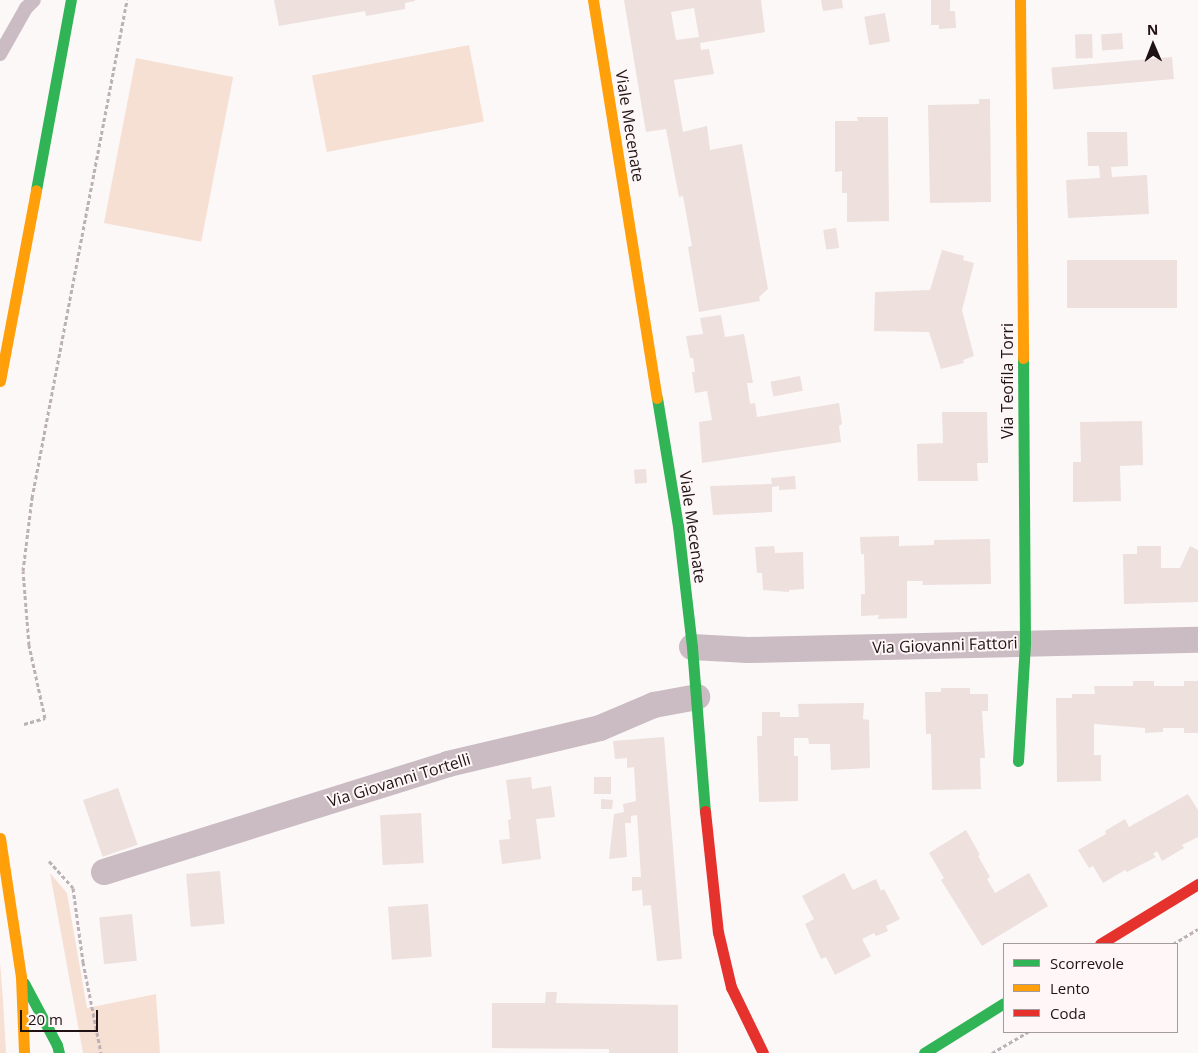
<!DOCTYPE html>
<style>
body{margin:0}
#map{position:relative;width:1198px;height:1053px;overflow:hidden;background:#fcf8f8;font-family:"Open Sans",sans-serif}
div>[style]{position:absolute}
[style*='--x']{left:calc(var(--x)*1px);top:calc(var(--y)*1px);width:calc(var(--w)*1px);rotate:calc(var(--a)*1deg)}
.green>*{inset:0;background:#f6e0d3;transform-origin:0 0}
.building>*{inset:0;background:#ede0dd;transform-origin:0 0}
.path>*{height:3px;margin-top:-1.5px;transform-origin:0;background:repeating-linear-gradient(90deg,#bbb1b6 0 4px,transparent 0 6.5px)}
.lane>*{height:14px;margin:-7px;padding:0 7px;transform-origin:7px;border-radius:7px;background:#cabcc2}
.street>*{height:26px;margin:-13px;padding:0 13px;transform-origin:13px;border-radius:13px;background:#cabcc2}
.fast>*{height:11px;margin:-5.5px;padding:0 5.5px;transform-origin:5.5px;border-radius:5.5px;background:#30b455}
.slow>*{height:11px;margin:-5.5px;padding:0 5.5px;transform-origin:5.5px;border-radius:5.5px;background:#ff9f0a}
.jam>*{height:11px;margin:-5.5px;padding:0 5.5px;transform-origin:5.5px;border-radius:5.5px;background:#e5322d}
span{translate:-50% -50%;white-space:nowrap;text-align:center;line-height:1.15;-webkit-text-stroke:4px #fef6f7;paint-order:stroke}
.street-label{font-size:16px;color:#201315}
.legend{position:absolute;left:1003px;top:943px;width:175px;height:90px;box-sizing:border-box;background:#fef6f7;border:1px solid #a59b9d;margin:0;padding:6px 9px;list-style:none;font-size:15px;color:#201315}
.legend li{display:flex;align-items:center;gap:10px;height:25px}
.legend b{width:25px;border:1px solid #a59b9d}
.north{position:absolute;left:1128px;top:20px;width:50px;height:50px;-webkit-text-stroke:4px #fef6f7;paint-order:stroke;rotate:359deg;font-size:14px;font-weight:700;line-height:20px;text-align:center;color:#201315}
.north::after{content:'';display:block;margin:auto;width:18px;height:22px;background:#201315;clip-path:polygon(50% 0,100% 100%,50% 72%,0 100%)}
.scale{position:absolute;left:20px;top:1010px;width:78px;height:22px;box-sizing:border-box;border:2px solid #201315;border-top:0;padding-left:6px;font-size:15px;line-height:18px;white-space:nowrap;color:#201315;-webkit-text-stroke:4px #fef6f7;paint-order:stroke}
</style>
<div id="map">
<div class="green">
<i style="left:469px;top:45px;width:78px;height:160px;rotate:79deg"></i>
<i style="left:136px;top:58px;width:99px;height:168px;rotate:11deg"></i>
<i style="clip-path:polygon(50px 873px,67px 893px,87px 1008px,156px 994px,160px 1053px,83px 1053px)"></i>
<i style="clip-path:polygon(0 962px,3px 1000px,6px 1053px,0 1053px)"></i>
</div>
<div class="building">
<i style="clip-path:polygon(274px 0,415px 0,415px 1px,405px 3px,405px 9px,366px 16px,365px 11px,279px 26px)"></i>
<i style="clip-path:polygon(evenodd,624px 0,761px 0,765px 32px,700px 43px,701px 50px,709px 49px,714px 74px,674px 80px,683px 132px,707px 126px,710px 150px,742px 144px,768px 289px,759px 297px,760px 301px,699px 312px,688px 247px,692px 246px,683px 196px,679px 197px,666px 129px,646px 132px,624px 0,694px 8px,699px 37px,676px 40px,671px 12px,694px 8px)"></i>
<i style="clip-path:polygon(821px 0,842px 0,843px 8px,823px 11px)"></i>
<i style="clip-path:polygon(931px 0,950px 0,950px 11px,955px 11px,956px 28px,939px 29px,939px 25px,931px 25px)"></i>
<i style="left:885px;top:13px;width:29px;height:21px;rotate:80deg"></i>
<i style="left:1122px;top:33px;width:16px;height:21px;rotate:86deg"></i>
<i style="left:1092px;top:34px;width:24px;height:17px;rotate:88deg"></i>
<i style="left:1172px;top:57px;width:22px;height:121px;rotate:85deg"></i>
<i style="clip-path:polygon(979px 99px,990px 99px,991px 202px,930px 203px,928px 105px,979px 104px)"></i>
<i style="clip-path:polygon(857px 117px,888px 117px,889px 221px,847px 222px,847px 193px,842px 193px,842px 171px,835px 172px,835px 121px,858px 121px)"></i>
<i style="clip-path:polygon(1087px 132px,1127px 132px,1128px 166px,1111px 167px,1112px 177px,1147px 175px,1149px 214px,1068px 218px,1066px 180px,1100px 178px,1099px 166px,1088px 166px)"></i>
<i style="left:836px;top:228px;width:20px;height:13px;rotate:81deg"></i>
<i style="clip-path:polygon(942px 250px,964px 256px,963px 260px,974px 263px,962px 310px,974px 356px,963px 360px,964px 363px,941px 369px,929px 332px,874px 331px,875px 292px,930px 290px)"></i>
<i style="left:1177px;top:260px;width:48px;height:110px;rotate:90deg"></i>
<i style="clip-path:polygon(721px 315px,725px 337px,744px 334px,753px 383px,747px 383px,750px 404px,755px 403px,757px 417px,839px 403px,842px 424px,839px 426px,841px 442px,702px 463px,699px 422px,712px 420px,707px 391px,695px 393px,692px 372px,695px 372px,693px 358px,690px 358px,686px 336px,703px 334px,700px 318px)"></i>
<i style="left:800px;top:376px;width:15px;height:30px;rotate:79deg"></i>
<i style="clip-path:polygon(942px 412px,987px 412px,988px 463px,977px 463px,978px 481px,918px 481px,917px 444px,943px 443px)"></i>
<i style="clip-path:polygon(1142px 421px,1143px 465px,1120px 466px,1121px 501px,1073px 502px,1073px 462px,1081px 462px,1080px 422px)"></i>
<i style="left:646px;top:469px;width:14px;height:12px;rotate:86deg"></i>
<i style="clip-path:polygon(795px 476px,796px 489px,779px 490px,779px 486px,772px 487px,772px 512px,713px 515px,710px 486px,772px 484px,771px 478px)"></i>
<i style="clip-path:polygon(899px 536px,899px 546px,934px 545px,934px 540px,990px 539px,991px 584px,922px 585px,923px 581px,907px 581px,907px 618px,878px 619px,879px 615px,861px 616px,861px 594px,865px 594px,864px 554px,861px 554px,860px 537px)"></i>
<i style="clip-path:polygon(774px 546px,775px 553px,803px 552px,804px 589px,789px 590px,789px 592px,763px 590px,762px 573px,757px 573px,755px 547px)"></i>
<i style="clip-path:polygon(1137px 546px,1161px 546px,1161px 568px,1180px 568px,1190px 546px,1198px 550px,1198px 602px,1124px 604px,1123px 554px,1137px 554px)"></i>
<i style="clip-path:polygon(1133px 681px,1154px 681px,1154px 686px,1184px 686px,1184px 681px,1198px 681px,1198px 733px,1184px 733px,1184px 728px,1163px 728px,1163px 732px,1145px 733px,1145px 728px,1094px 724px,1094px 755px,1101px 755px,1101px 781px,1057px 782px,1056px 698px,1072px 698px,1072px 694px,1095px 694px,1094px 686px,1133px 686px)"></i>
<i style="clip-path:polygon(941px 688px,970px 688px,970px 694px,988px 694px,988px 711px,982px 711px,985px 758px,980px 758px,981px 789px,932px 790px,931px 734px,926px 734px,925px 692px,941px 692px)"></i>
<i style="clip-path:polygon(864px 703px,863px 719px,869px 720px,870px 768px,831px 770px,830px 744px,809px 744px,808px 738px,794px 738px,794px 756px,798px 756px,798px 801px,759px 802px,757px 736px,762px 736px,762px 712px,780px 712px,780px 717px,799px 717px,798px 704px)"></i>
<i style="clip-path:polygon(664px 737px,682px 959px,657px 961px,651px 905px,643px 906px,642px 890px,632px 891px,632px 877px,641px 877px,637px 815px,631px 816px,631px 823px,625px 823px,627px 857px,609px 859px,614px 814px,624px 812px,623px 804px,636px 801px,634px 767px,627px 768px,627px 758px,615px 759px,613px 741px)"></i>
<i style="clip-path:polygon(531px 777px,532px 789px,551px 786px,555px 817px,536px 819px,541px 859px,502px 864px,499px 840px,510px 839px,508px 820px,511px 819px,506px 780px)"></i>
<i style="left:611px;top:777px;width:17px;height:17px;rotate:90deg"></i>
<i style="left:118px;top:788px;width:60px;height:37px;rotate:71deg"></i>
<i style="clip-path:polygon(1188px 794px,1198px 810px,1198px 837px,1182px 845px,1184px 848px,1162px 861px,1157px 851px,1153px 854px,1156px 857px,1127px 872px,1125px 870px,1103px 883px,1093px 866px,1089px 868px,1078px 850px,1106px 834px,1105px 831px,1125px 819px,1129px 827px)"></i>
<i style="clip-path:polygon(601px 799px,613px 800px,612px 809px,601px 809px)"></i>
<i style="left:421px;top:813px;width:50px;height:41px;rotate:87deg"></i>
<i style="clip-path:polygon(966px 830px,980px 855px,978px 856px,990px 877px,987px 879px,995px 893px,1029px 873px,1048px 906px,982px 946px,941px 880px,944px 878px,929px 853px)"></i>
<i style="left:220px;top:871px;width:53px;height:34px;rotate:85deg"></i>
<i style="clip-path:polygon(844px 873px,853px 890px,876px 879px,881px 891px,884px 889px,900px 919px,886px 926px,888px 931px,876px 936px,874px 933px,862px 939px,871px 956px,835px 975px,826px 957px,821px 959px,805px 924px,814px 919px,802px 896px)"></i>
<i style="left:428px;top:904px;width:53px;height:40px;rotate:86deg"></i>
<i style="left:132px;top:914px;width:47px;height:33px;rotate:84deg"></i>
<i style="clip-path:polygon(546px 992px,557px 992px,556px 1003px,678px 1005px,678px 1053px,609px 1053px,609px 1049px,492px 1048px,492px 1003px,545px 1003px)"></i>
</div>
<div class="path">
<i style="--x:24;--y:724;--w:22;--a:-16"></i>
<i style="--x:45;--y:718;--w:75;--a:-102.4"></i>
<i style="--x:29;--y:645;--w:74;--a:-94.6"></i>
<i style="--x:23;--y:571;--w:74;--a:-83"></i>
<i style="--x:32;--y:498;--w:507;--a:-79.2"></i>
<i style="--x:49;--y:861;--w:36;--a:48"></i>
<i style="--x:73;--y:888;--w:75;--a:82.3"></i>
<i style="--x:83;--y:962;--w:93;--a:78.8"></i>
<i style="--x:1173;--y:944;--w:29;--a:-31"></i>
<i style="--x:992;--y:1053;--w:42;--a:-30.3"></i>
</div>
<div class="lane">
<i style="--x:0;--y:54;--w:53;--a:-60.5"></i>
<i style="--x:26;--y:8;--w:11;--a:-45"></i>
</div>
<div class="street">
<i style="--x:692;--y:647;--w:56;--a:3.1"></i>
<i style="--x:748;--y:650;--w:450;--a:-1.3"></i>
<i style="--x:104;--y:872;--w:361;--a:-17.4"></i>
<i style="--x:448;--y:764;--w:156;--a:-13.3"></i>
<i style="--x:600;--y:728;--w:59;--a:-23.1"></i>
<i style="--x:654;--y:705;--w:44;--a:-10.5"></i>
</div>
<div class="fast">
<i style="--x:36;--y:190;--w:193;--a:-79.6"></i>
<i style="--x:657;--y:398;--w:130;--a:80.7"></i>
<i style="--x:678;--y:526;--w:122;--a:83.4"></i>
<i style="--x:692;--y:647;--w:165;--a:85.5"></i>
<i style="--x:1018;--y:761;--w:118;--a:-86.6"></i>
<i style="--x:1025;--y:643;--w:285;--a:-90.4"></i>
<i style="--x:24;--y:983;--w:70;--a:62"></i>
<i style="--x:57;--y:1045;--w:8;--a:76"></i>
<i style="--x:924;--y:1053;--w:94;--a:-32"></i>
</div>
<div class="slow">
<i style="--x:593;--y:0;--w:403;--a:80.9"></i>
<i style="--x:1020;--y:0;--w:358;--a:89.5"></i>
<i style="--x:0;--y:381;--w:194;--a:-79.3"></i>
<i style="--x:0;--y:838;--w:141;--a:81.4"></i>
<i style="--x:21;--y:977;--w:76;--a:87.7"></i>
</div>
<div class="jam">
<i style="--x:705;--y:811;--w:122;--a:83.9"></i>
<i style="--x:718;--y:932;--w:57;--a:76.7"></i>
<i style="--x:731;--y:987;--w:73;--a:64.1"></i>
<i style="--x:1100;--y:944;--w:115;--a:-31.5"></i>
</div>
<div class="street-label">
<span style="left:630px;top:126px;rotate:81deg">Viale Mecenate</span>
<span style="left:1007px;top:381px;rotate:-90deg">Via Teofila Torri</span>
<span style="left:693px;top:527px;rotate:82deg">Viale Mecenate</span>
<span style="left:945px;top:645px;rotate:-2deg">Via Giovanni Fattori</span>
<span style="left:399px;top:780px;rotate:-17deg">Via Giovanni Tortelli</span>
</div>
<ul class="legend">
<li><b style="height:6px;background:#30b455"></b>Scorrevole</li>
<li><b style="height:6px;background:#ff9f0a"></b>Lento</li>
<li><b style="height:6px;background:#e5322d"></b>Coda</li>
</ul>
<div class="north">N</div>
<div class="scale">20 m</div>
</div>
